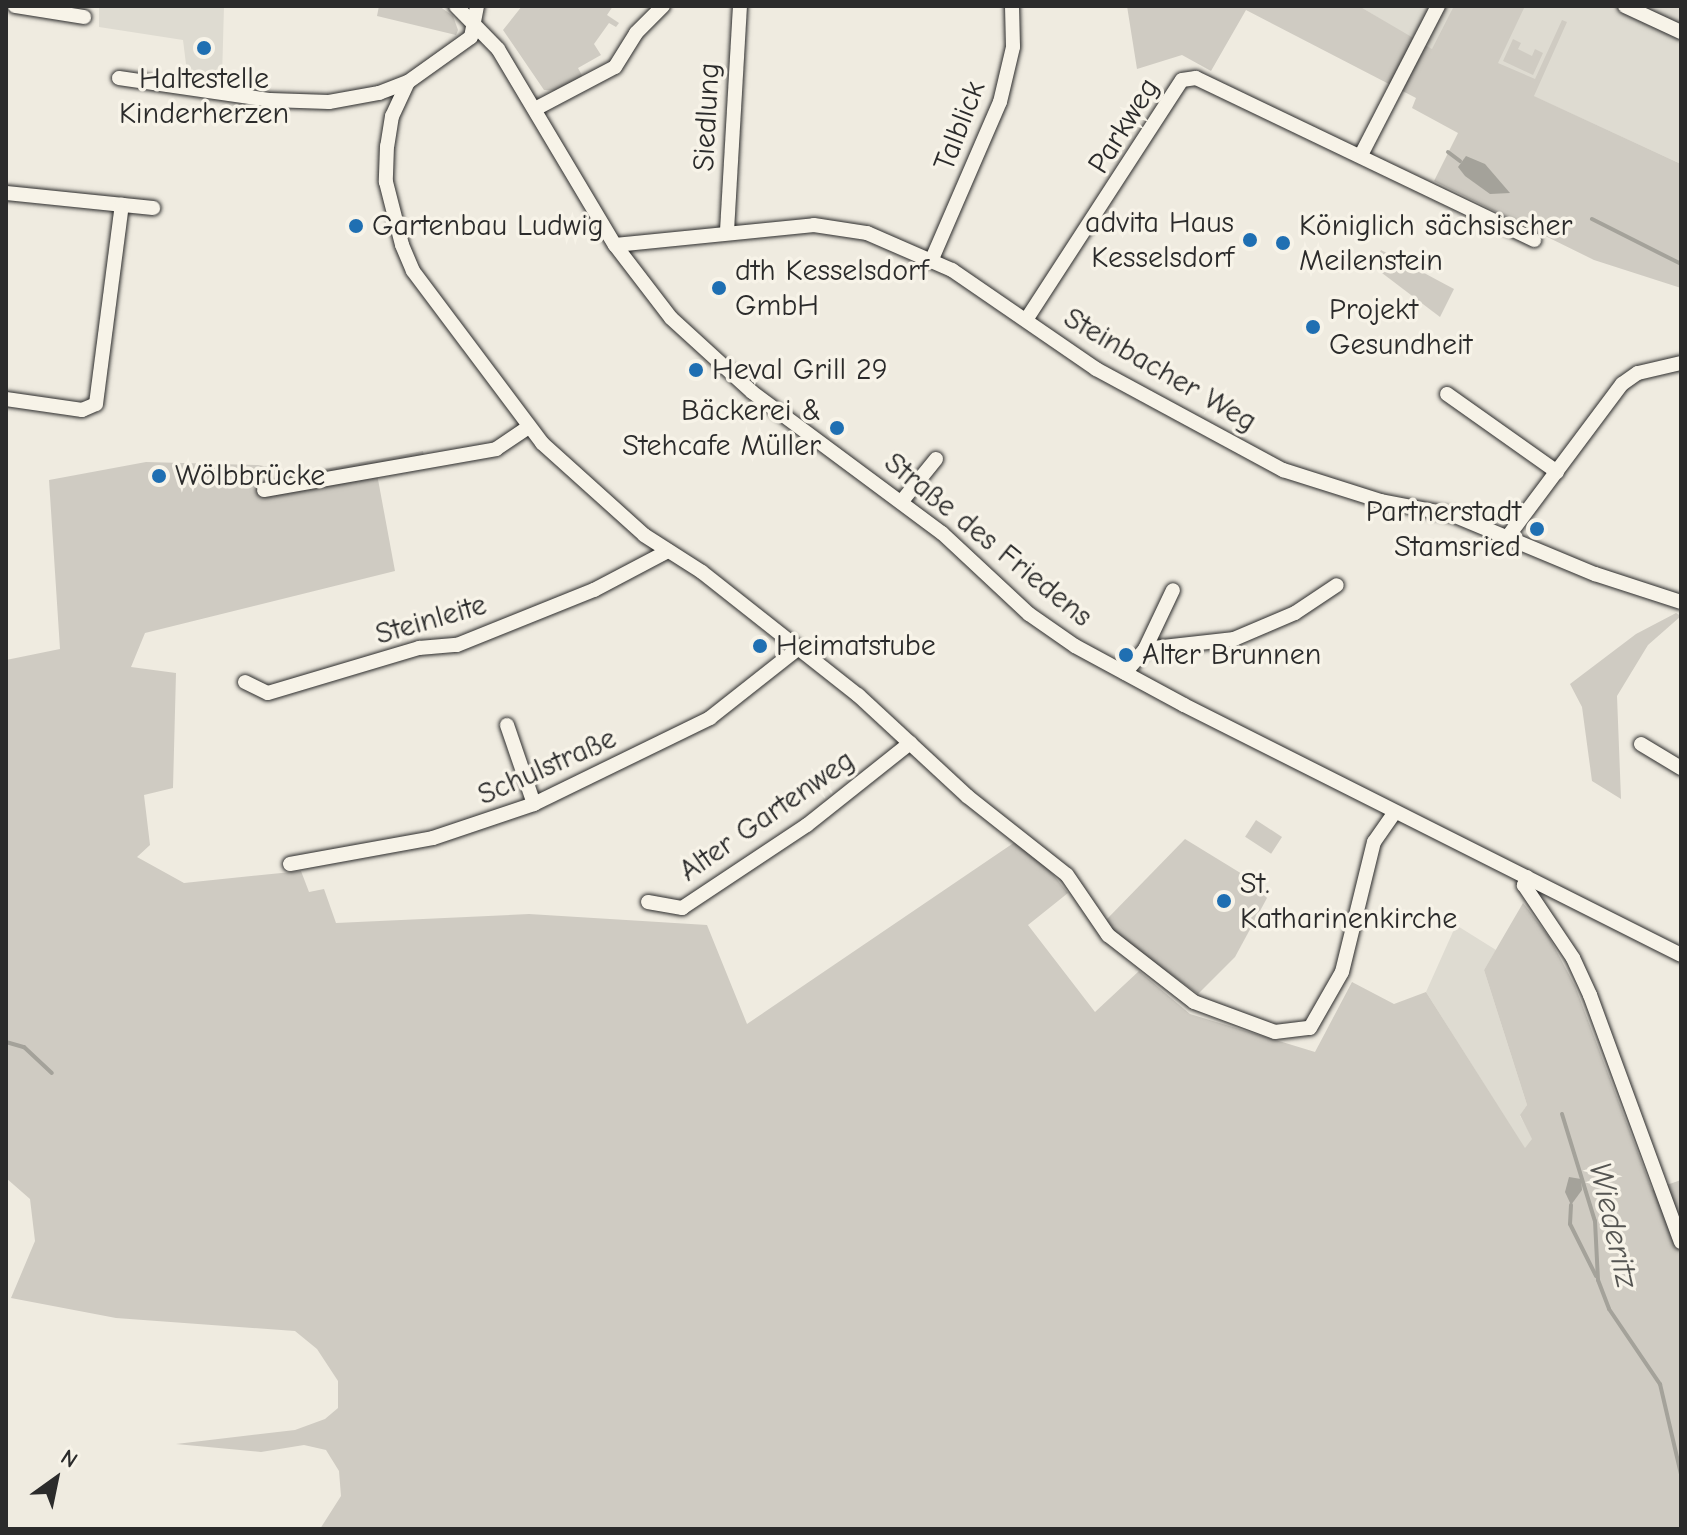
<!DOCTYPE html>
<meta charset="utf-8">
<style>
body{margin:0}
#map{position:relative;width:1687px;height:1535px;overflow:hidden;background:#efebe0;font-family:"Comic Neue",sans-serif}
div>[style]{position:absolute}
[style*='--x']{left:calc(var(--x)*1px);top:calc(var(--y)*1px);width:calc(var(--w)*1px);rotate:calc(var(--a)*1deg)}
.built>*{inset:0;background:#dedbd1}
.green>*{inset:0;background:#cfcbc2;transform-origin:0 0}
.water>*{inset:0;background:#a4a29a}
.stream>*{height:4px;margin:-2px;padding:0 2px;transform-origin:2px;border-radius:2px;background:#a4a29a}
.roads{filter:drop-shadow(0 0 2px #2b2b2b) drop-shadow(0 0 2px #2b2b2b)}
.minor>*{height:14px;margin:-7px;padding:0 7px;transform-origin:7px;border-radius:7px;background:#f7f3e8}
.dots>*{width:22px;height:22px;translate:-50% -50%;box-sizing:border-box;border:4px solid #f7f3e8;border-radius:50%}
span{translate:-50% -50%;white-space:nowrap;text-align:center;line-height:1.15;-webkit-text-stroke:7px #f7f3e8;paint-order:stroke}
.poi-label{font-size:30px;color:#2b2b2b}
.right{translate:-100% -50%;text-align:right}
.left{translate:0 -50%;text-align:left}
.street-label{font-size:30px;color:#2b2b2b}
.water-label{font-size:32px;color:#555552;font-style:italic}
.frame{position:absolute;inset:0;border:8px solid #2b2b2b;pointer-events:none}
.north{position:absolute;left:16px;top:1439px;width:80px;height:80px;-webkit-text-stroke:6px #f7f3e8;paint-order:stroke;rotate:33deg;font-size:22px;font-weight:700;line-height:32px;text-align:center;color:#2b2b2b}
.north::after{content:'';display:block;margin:auto;width:28px;height:36px;background:#2b2b2b;clip-path:polygon(50% 0,100% 100%,50% 72%,0 100%)}
</style>
<div id="map">
<div class="built">
<i style="clip-path:polygon(99px 6px,224px 6px,222px 78px,217px 84px,188px 80px,183px 40px,99px 27px)"></i>
<i style="clip-path:polygon(1359px 6px,1681px 6px,1681px 164px,1425px 46px)"></i>
<i style="clip-path:polygon(1456px 925px,1496px 950px,1484px 970px,1527px 1105px,1520px 1116px,1533px 1139px,1525px 1149px,1426px 992px)"></i>
</div>
<div class="green">
<i style="clip-path:polygon(379px 6px,439px 6px,453px 16px,458px 30px,456px 35px,377px 16px)"></i>
<i style="clip-path:polygon(522px 6px,613px 6px,607px 15px,619px 23px,616px 27px,609px 23px,594px 44px,601px 55px,578px 68px,584px 79px,558px 91px,544px 90px,503px 30px)"></i>
<i style="clip-path:polygon(1127px 6px,1359px 6px,1432px 49px,1454px 6px,1525px 6px,1498px 63px,1535px 79px,1562px 20px,1567px 22px,1534px 96px,1681px 164px,1681px 288px,1594px 260px,1434px 181px,1458px 133px,1412px 108px,1416px 98px,1246px 10px,1211px 71px,1182px 55px,1137px 69px)"></i>
<i style="clip-path:polygon(1513px 39px,1521px 43px,1518px 49px,1532px 56px,1535px 49px,1543px 53px,1533px 75px,1503px 61px)"></i>
<i style="clip-path:polygon(1381px 250px,1454px 289px,1440px 317px,1382px 273px,1376px 260px)"></i>
<i style="clip-path:polygon(423px 451px,427px 468px,377px 474px,395px 571px,145px 633px,131px 667px,176px 673px,173px 788px,144px 795px,150px 845px,137px 857px,184px 883px,301px 871px,309px 892px,324px 889px,336px 923px,529px 914px,707px 925px,747px 1024px,1015px 842px,1046px 866px,1068px 893px,1028px 925px,1095px 1012px,1139px 971px,1190px 1014px,1315px 1052px,1352px 982px,1394px 1004px,1426px 992px,1525px 1148px,1532px 1139px,1520px 1115px,1527px 1105px,1484px 970px,1523px 903px,1549px 937px,1575px 986px,1652px 1190px,1681px 1180px,1681px 1529px,320px 1529px,341px 1496px,339px 1471px,326px 1450px,304px 1445px,261px 1452px,176px 1444px,295px 1430px,325px 1419px,338px 1408px,338px 1381px,317px 1349px,295px 1331px,116px 1318px,11px 1298px,35px 1241px,30px 1199px,6px 1178px,6px 660px,60px 649px,49px 480px,146px 462px,258px 465px,302px 473px)"></i>
<i style="clip-path:polygon(1676px 613px,1681px 616px,1648px 645px,1617px 696px,1621px 799px,1592px 781px,1582px 707px,1570px 684px,1636px 634px)"></i>
<i style="left:1256px;top:820px;width:31px;height:20px;rotate:33deg"></i>
<i style="clip-path:polygon(1185px 839px,1247px 877px,1267px 898px,1235px 957px,1198px 994px,1107px 928px,1107px 919px)"></i>
</div>
<div class="water">
<i style="clip-path:polygon(1466px 156px,1485px 164px,1510px 193px,1490px 194px,1465px 176px,1458px 167px)"></i>
<i style="clip-path:polygon(1569px 1177px,1581px 1179px,1582px 1190px,1571px 1205px,1565px 1192px)"></i>
</div>
<div class="stream">
<i style="--x:1448;--y:152;--w:15;--a:37"></i>
<i style="--x:1592;--y:219;--w:100;--a:26.8"></i>
<i style="--x:6;--y:1042;--w:19;--a:16"></i>
<i style="--x:24;--y:1047;--w:38;--a:43"></i>
<i style="--x:1562;--y:1114;--w:112;--a:72.9"></i>
<i style="--x:1595;--y:1221;--w:59;--a:87.1"></i>
<i style="--x:1598;--y:1280;--w:31;--a:69"></i>
<i style="--x:1609;--y:1309;--w:91;--a:55.8"></i>
<i style="--x:1660;--y:1384;--w:92;--a:76.9"></i>
<i style="--x:1571;--y:1205;--w:19;--a:93"></i>
<i style="--x:1570;--y:1224;--w:58;--a:63.4"></i>
</div>
<div class="roads">
<div class="minor">
<i style="--x:15;--y:6;--w:70;--a:9.1"></i>
<i style="--x:456;--y:6;--w:60;--a:45.7"></i>
<i style="--x:498;--y:49;--w:228;--a:59.2"></i>
<i style="--x:615;--y:245;--w:92;--a:52.5"></i>
<i style="--x:671;--y:318;--w:110;--a:42.4"></i>
<i style="--x:752;--y:392;--w:237;--a:36.6"></i>
<i style="--x:942;--y:533;--w:119;--a:43"></i>
<i style="--x:1029;--y:614;--w:56;--a:34.8"></i>
<i style="--x:1075;--y:646;--w:124;--a:28.4"></i>
<i style="--x:1184;--y:705;--w:556;--a:26.7"></i>
<i style="--x:1625;--y:6;--w:62;--a:24.9"></i>
<i style="--x:119;--y:78;--w:153;--a:8.3"></i>
<i style="--x:270;--y:100;--w:59;--a:1.9"></i>
<i style="--x:329;--y:102;--w:51;--a:-10.2"></i>
<i style="--x:379;--y:93;--w:31;--a:-21"></i>
<i style="--x:408;--y:82;--w:77;--a:-35.5"></i>
<i style="--x:471;--y:37;--w:32;--a:-79"></i>
<i style="--x:408;--y:82;--w:38;--a:115"></i>
<i style="--x:392;--y:116;--w:30;--a:99"></i>
<i style="--x:387;--y:146;--w:36;--a:92"></i>
<i style="--x:386;--y:182;--w:65;--a:75.7"></i>
<i style="--x:402;--y:245;--w:28;--a:67"></i>
<i style="--x:413;--y:271;--w:215;--a:53.1"></i>
<i style="--x:542;--y:443;--w:137;--a:42"></i>
<i style="--x:644;--y:535;--w:69;--a:32.5"></i>
<i style="--x:702;--y:572;--w:199;--a:38.3"></i>
<i style="--x:858;--y:695;--w:149;--a:42.8"></i>
<i style="--x:967;--y:796;--w:127;--a:38.3"></i>
<i style="--x:1067;--y:875;--w:73;--a:55.7"></i>
<i style="--x:1108;--y:935;--w:109;--a:37.9"></i>
<i style="--x:1194;--y:1002;--w:86;--a:20.3"></i>
<i style="--x:1275;--y:1032;--w:35;--a:-7"></i>
<i style="--x:1310;--y:1028;--w:64;--a:-60.3"></i>
<i style="--x:1342;--y:972;--w:134;--a:-76.2"></i>
<i style="--x:1374;--y:842;--w:35;--a:-55"></i>
<i style="--x:535;--y:109;--w:90;--a:-27.7"></i>
<i style="--x:615;--y:67;--w:40;--a:-58"></i>
<i style="--x:636;--y:33;--w:38;--a:-45"></i>
<i style="--x:1361;--y:155;--w:168;--a:-62.7"></i>
<i style="--x:6;--y:193;--w:148;--a:5.8"></i>
<i style="--x:727;--y:231;--w:225;--a:-86.7"></i>
<i style="--x:615;--y:245;--w:200;--a:-5.7"></i>
<i style="--x:814;--y:225;--w:54;--a:8.6"></i>
<i style="--x:867;--y:233;--w:93;--a:23.5"></i>
<i style="--x:952;--y:270;--w:175;--a:34.5"></i>
<i style="--x:1096;--y:369;--w:213;--a:28.4"></i>
<i style="--x:1283;--y:470;--w:103;--a:17.6"></i>
<i style="--x:1381;--y:501;--w:73;--a:11"></i>
<i style="--x:1453;--y:515;--w:154;--a:22.6"></i>
<i style="--x:1595;--y:574;--w:90;--a:18"></i>
<i style="--x:932;--y:259;--w:171;--a:-66.6"></i>
<i style="--x:1000;--y:102;--w:57;--a:-76.7"></i>
<i style="--x:1013;--y:47;--w:41;--a:-91.4"></i>
<i style="--x:1026;--y:320;--w:286;--a:-57"></i>
<i style="--x:1182;--y:80;--w:14;--a:-8"></i>
<i style="--x:1196;--y:78;--w:375;--a:25.6"></i>
<i style="--x:1447;--y:394;--w:135;--a:35.3"></i>
<i style="--x:6;--y:399;--w:77;--a:8.2"></i>
<i style="--x:82;--y:410;--w:15;--a:-23"></i>
<i style="--x:96;--y:404;--w:201;--a:-82.6"></i>
<i style="--x:264;--y:490;--w:236;--a:-10"></i>
<i style="--x:496;--y:449;--w:40;--a:-34"></i>
<i style="--x:902;--y:501;--w:54;--a:-51"></i>
<i style="--x:1509;--y:535;--w:189;--a:-53.2"></i>
<i style="--x:1622;--y:384;--w:19;--a:-35"></i>
<i style="--x:1638;--y:373;--w:44;--a:-13.1"></i>
<i style="--x:1145;--y:649;--w:90;--a:-6.4"></i>
<i style="--x:1234;--y:639;--w:66;--a:-23.1"></i>
<i style="--x:1295;--y:613;--w:50;--a:-33.7"></i>
<i style="--x:1125;--y:673;--w:31;--a:-50"></i>
<i style="--x:1145;--y:649;--w:65;--a:-64.6"></i>
<i style="--x:245;--y:682;--w:25;--a:26"></i>
<i style="--x:268;--y:693;--w:158;--a:-16.6"></i>
<i style="--x:419;--y:648;--w:38;--a:-5"></i>
<i style="--x:457;--y:645;--w:148;--a:-21.9"></i>
<i style="--x:594;--y:590;--w:84;--a:-27.8"></i>
<i style="--x:507;--y:725;--w:83;--a:71.1"></i>
<i style="--x:1641;--y:744;--w:47;--a:31"></i>
<i style="--x:290;--y:864;--w:145;--a:-10.3"></i>
<i style="--x:433;--y:838;--w:107;--a:-18.6"></i>
<i style="--x:534;--y:804;--w:196;--a:-26"></i>
<i style="--x:710;--y:718;--w:110;--a:-38.3"></i>
<i style="--x:1527;--y:877;--w:9;--a:111"></i>
<i style="--x:1524;--y:885;--w:88;--a:56.1"></i>
<i style="--x:1573;--y:958;--w:41;--a:65.3"></i>
<i style="--x:1590;--y:995;--w:263;--a:69.8"></i>
<i style="--x:648;--y:902;--w:35;--a:10"></i>
<i style="--x:682;--y:908;--w:150;--a:-33.6"></i>
<i style="--x:807;--y:825;--w:132;--a:-38.5"></i>
</div>
</div>
<div class="dots">
<i style="left:204px;top:48px;background:#1f6fb2"></i>
<i style="left:356px;top:226px;background:#1f6fb2"></i>
<i style="left:1250px;top:240px;background:#1f6fb2"></i>
<i style="left:1283px;top:243px;background:#1f6fb2"></i>
<i style="left:719px;top:288px;background:#1f6fb2"></i>
<i style="left:1313px;top:327px;background:#1f6fb2"></i>
<i style="left:696px;top:370px;background:#1f6fb2"></i>
<i style="left:837px;top:428px;background:#1f6fb2"></i>
<i style="left:159px;top:476px;background:#1f6fb2"></i>
<i style="left:1537px;top:529px;background:#1f6fb2"></i>
<i style="left:760px;top:646px;background:#1f6fb2"></i>
<i style="left:1126px;top:655px;background:#1f6fb2"></i>
<i style="left:1224px;top:901px;background:#1f6fb2"></i>
</div>
<div class="poi-label">
<span style="left:204px;top:96px">Haltestelle<br>Kinderherzen</span>
<span class="right" style="left:1234px;top:240px">advita Haus<br>Kesselsdorf</span>
<span class="left" style="left:372px;top:226px">Gartenbau Ludwig</span>
<span class="left" style="left:1299px;top:243px">Königlich sächsischer<br>Meilenstein</span>
<span class="left" style="left:735px;top:288px">dth Kesselsdorf<br>GmbH</span>
<span class="left" style="left:1329px;top:327px">Projekt<br>Gesundheit</span>
<span class="left" style="left:712px;top:370px">Heval Grill 29</span>
<span class="right" style="left:821px;top:428px">Bäckerei &amp;<br>Stehcafe Müller</span>
<span class="left" style="left:175px;top:476px">Wölbbrücke</span>
<span class="right" style="left:1521px;top:529px">Partnerstadt<br>Stamsried</span>
<span class="left" style="left:776px;top:646px">Heimatstube</span>
<span class="left" style="left:1142px;top:655px">Alter Brunnen</span>
<span class="left" style="left:1240px;top:901px">St.<br>Katharinenkirche</span>
</div>
<div class="street-label">
<span style="left:707px;top:117px;rotate:-87deg">Siedlung</span>
<span style="left:960px;top:126px;rotate:-69deg">Talblick</span>
<span style="left:1124px;top:126px;rotate:-58deg">Parkweg</span>
<span style="left:1160px;top:370px;rotate:30deg">Steinbacher Weg</span>
<span style="left:988px;top:540px;rotate:39deg">Straße des Friedens</span>
<span style="left:431px;top:620px;rotate:-16deg">Steinleite</span>
<span style="left:547px;top:767px;rotate:-24deg">Schulstraße</span>
<span style="left:767px;top:816px;rotate:-35deg">Alter Gartenweg</span>
</div>
<div class="water-label">
<span style="left:1613px;top:1225px;rotate:77deg">Wiederitz</span>
</div>
<div class="frame"></div>
<div class="north">N</div>
</div>
